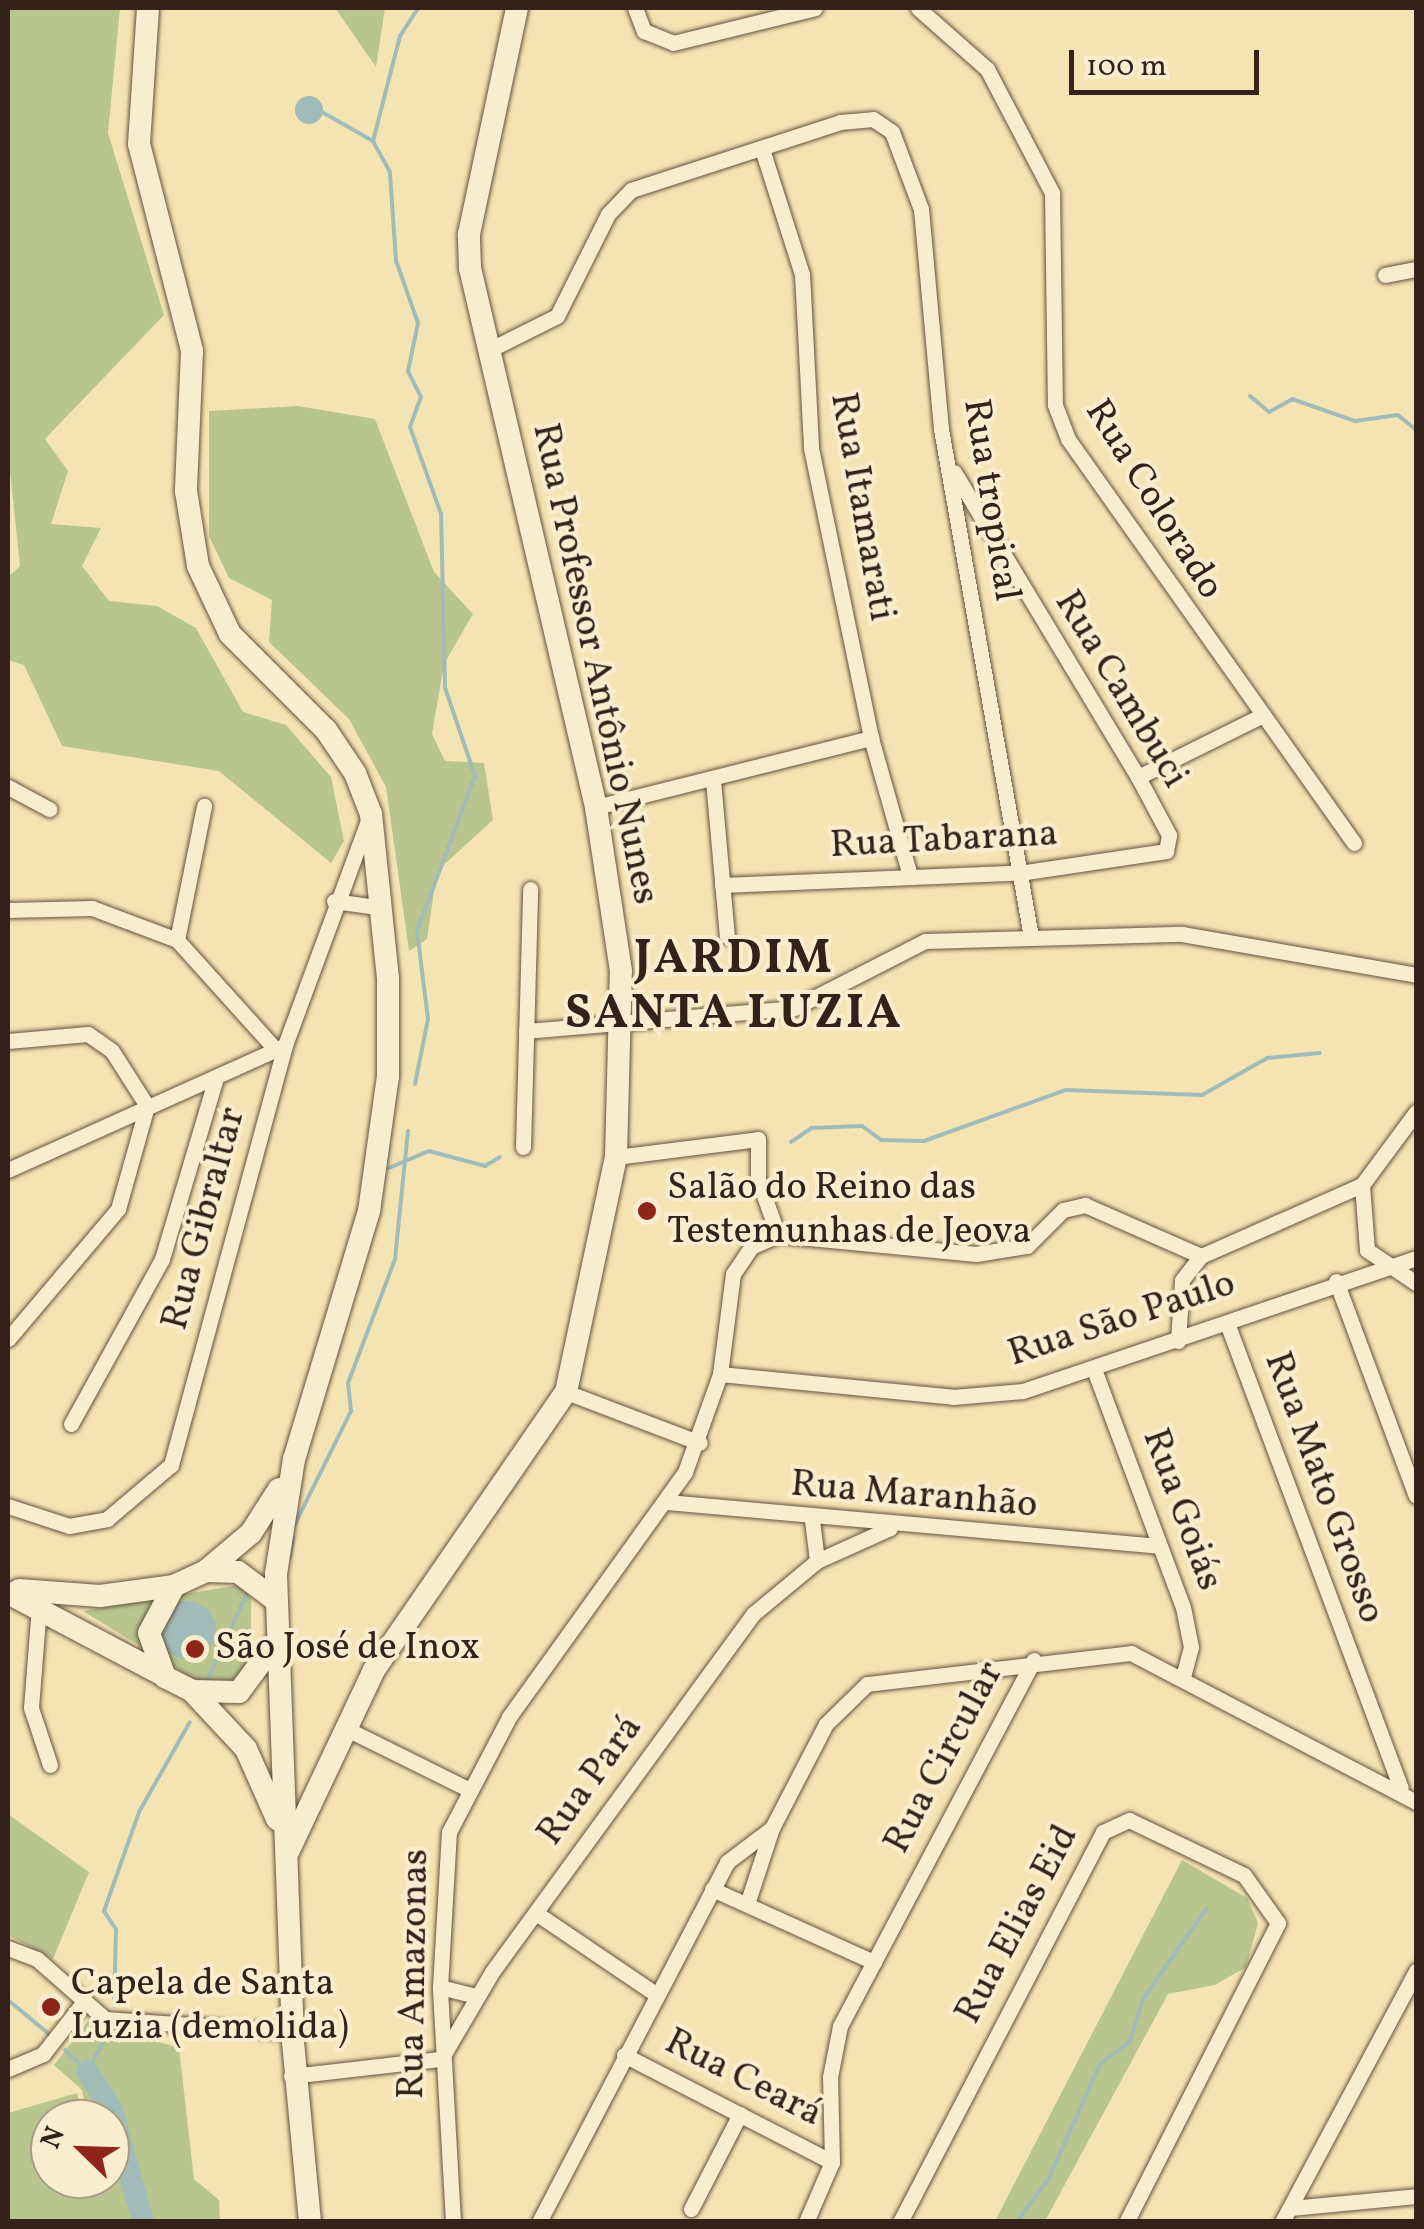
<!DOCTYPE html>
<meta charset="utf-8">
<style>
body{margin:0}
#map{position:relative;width:1424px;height:2229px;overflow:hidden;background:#f5e4b3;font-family:Vollkorn,serif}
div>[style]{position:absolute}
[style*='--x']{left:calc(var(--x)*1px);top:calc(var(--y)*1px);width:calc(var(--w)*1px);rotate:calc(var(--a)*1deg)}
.green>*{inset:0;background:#b9c58f}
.water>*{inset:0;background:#a1bcb8}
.round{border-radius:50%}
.stream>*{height:4px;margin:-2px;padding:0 2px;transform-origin:2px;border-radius:2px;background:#a1bcb8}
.river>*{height:22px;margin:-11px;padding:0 11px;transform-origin:11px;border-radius:11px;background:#a1bcb8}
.roads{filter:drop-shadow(0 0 2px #645240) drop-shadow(0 0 2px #645240)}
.street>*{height:15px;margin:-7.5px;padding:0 7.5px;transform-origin:7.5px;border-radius:7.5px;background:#f8edce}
.secondary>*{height:22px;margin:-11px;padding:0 11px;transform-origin:11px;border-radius:11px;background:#f8edce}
.dots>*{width:28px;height:28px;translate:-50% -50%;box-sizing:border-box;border:5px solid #f8edce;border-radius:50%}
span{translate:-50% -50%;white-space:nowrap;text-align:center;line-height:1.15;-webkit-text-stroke:8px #f8edce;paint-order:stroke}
.street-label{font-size:38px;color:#33211a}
.poi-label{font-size:38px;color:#33211a}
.left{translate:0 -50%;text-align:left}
.district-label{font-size:48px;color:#33211a;font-weight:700;letter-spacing:2.5px}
.frame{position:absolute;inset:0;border:10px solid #33211a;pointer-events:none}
.north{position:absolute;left:30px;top:2099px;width:100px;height:100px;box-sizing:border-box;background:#f8edce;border:2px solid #a99b86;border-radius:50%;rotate:293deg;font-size:28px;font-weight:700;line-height:40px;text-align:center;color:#33211a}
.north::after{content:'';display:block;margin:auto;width:35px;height:45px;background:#8f2418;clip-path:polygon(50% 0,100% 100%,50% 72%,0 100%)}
.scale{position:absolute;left:1069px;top:50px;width:190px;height:45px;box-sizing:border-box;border:5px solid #33211a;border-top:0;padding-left:12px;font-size:30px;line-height:35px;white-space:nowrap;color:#33211a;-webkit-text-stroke:8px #f8edce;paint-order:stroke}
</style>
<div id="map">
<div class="green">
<i style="clip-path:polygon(8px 8px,120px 8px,108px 133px,164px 315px,45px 439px,68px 471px,51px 524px,101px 528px,82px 566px,109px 601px,157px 606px,196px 628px,243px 712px,286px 725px,331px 777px,344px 841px,331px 863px,219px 771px,62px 746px,24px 665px,8px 660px,8px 577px,20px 566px,8px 451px)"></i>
<i style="clip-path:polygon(335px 8px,385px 8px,376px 67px)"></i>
<i style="clip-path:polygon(298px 406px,375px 419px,434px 572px,473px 614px,444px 664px,432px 734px,445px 761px,484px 763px,493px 820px,437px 871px,427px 939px,409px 951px,386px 787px,349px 719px,269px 642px,272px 600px,229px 578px,209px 536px,209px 411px)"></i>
<i style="clip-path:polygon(239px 1585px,251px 1599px,251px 1669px,244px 1682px,210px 1689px,83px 1611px)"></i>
<i style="clip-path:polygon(8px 1814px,89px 1872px,53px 1959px,8px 1935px)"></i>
<i style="clip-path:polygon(1182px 1860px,1247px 1898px,1258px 1923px,1246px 1967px,1215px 1985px,1168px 1994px,1045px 2221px,995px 2221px)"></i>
<i style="clip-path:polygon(88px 2021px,179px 2048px,194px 2179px,219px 2200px,220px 2221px,8px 2222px,8px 2113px,77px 2093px,84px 2119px,50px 2119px,50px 2179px,99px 2179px,103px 2193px,101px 2179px,110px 2179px,110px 2119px,88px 2119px,82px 2090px,54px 2065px)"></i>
</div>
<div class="water">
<i class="round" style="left:295px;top:96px;width:28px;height:28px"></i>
<i class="round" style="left:158px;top:1601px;width:58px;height:58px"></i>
</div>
<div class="stream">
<i style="--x:322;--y:112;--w:59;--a:29.6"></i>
<i style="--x:1250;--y:396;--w:25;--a:40"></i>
<i style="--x:1269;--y:412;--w:26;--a:-29"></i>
<i style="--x:1292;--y:399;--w:67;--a:19.2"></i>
<i style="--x:1355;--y:421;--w:43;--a:-7.9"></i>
<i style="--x:1398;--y:415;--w:23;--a:40"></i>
<i style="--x:415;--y:1084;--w:66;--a:-78.7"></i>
<i style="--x:428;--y:1019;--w:89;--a:-97.1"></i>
<i style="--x:417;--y:931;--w:165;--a:-69.5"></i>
<i style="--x:475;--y:776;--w:93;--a:-108.8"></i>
<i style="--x:445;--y:688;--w:174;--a:-91.3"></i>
<i style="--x:441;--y:514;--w:92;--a:-109.6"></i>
<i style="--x:410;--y:427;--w:32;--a:-70"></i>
<i style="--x:421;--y:397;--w:29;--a:-117"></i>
<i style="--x:408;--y:371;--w:49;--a:-78.2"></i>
<i style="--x:418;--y:323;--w:66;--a:-109.5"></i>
<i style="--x:396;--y:261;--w:89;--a:-93.9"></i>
<i style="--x:390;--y:172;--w:35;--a:-119"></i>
<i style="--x:373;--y:141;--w:108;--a:-75.6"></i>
<i style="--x:400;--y:36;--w:33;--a:-57"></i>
<i style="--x:791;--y:1142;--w:25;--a:-34"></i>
<i style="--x:812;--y:1128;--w:50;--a:-2.3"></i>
<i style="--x:862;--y:1126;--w:24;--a:36"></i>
<i style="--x:881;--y:1140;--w:43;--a:1.3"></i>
<i style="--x:924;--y:1141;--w:151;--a:-19.8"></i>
<i style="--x:1066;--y:1090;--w:136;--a:2.1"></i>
<i style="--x:1202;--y:1095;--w:75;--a:-29.6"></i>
<i style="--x:1267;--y:1058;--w:53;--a:-5.4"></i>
<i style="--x:389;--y:1168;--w:43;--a:-23"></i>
<i style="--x:429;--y:1151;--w:58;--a:15"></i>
<i style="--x:485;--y:1166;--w:17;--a:-31"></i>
<i style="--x:293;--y:1528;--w:131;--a:-63.6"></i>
<i style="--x:351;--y:1411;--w:28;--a:-96"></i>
<i style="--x:348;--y:1383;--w:133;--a:-69.2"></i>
<i style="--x:395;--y:1259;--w:129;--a:-84.2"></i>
<i style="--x:290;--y:1557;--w:20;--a:-81"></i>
<i style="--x:208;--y:1678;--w:96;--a:-65.3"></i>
<i style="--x:8;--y:2000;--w:53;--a:39.7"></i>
<i style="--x:114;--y:2006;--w:77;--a:-88.5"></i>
<i style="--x:116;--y:1929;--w:22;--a:-124"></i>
<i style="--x:104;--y:1911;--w:105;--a:-70.5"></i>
<i style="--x:139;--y:1812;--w:103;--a:-60.5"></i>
<i style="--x:65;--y:2050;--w:30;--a:44"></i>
<i style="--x:87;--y:2071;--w:32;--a:-60"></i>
<i style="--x:139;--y:2222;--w:11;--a:-80"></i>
<i style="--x:1017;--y:2222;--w:54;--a:-54"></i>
<i style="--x:1049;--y:2178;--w:125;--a:-65.9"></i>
<i style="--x:1100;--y:2064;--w:38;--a:-37"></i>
<i style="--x:1130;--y:2041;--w:44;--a:-72.8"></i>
<i style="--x:1143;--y:1999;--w:111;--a:-54.9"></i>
</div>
<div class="river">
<i style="--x:87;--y:2071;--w:46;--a:57.3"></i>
<i style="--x:112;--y:2110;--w:116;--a:74.5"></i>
</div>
<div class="roads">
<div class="street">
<i style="--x:635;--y:8;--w:25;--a:69"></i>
<i style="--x:644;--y:31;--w:31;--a:22"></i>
<i style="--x:673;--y:43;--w:146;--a:-13.8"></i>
<i style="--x:918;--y:8;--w:92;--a:41.5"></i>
<i style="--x:987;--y:69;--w:140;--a:62.3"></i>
<i style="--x:1052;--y:193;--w:212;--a:89.2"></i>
<i style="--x:1055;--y:405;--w:36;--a:69"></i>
<i style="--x:1068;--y:439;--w:495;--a:54.7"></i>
<i style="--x:762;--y:149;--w:131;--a:72.3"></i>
<i style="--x:802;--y:274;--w:174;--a:87"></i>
<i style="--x:811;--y:448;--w:296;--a:78.3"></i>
<i style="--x:871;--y:738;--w:143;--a:74.2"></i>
<i style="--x:1385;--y:275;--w:32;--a:-11"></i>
<i style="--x:489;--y:350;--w:76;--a:-26.6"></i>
<i style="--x:557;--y:316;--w:114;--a:-63.4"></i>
<i style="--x:608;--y:214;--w:33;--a:-46"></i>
<i style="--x:631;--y:190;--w:220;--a:-18"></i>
<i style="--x:840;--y:122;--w:33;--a:-5"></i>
<i style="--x:873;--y:119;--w:23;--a:34"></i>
<i style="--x:892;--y:132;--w:82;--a:69.4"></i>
<i style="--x:921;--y:209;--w:221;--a:84.8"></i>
<i style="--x:941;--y:429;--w:516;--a:79.95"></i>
<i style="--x:1138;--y:777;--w:140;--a:-26.4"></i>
<i style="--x:713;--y:780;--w:157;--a:84.9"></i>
<i style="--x:8;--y:787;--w:47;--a:28.2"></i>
<i style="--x:596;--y:807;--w:284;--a:-14.1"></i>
<i style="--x:722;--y:885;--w:304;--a:-2.4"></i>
<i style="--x:1026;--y:872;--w:142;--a:-8.5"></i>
<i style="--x:1166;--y:851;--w:16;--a:-79"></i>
<i style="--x:1169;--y:835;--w:66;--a:-118.1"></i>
<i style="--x:1138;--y:777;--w:356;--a:-121.1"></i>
<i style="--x:334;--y:901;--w:49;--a:8.1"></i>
<i style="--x:8;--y:910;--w:84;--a:-1.4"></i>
<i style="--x:92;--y:908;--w:91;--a:20.6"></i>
<i style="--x:177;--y:940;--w:148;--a:48"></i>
<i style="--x:177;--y:940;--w:137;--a:-78.6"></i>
<i style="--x:526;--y:1031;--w:269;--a:-4.9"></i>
<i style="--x:794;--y:1008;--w:147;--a:-27.1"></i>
<i style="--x:925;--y:941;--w:257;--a:-1.6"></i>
<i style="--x:1182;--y:934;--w:238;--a:9.9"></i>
<i style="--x:8;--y:1041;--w:80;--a:-5"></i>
<i style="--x:88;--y:1034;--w:29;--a:35"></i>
<i style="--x:112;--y:1051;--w:65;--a:57.5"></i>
<i style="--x:147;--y:1106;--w:107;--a:105.7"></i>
<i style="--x:118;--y:1209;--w:170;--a:130.2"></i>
<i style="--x:523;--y:1147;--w:258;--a:-88.4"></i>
<i style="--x:616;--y:1157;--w:143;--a:-7.2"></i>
<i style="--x:758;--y:1139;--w:40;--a:90"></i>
<i style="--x:758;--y:1179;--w:59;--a:70.3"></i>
<i style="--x:8;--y:1170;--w:300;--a:-24.2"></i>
<i style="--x:1362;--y:1185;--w:65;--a:85.6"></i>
<i style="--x:1367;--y:1250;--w:59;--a:34"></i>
<i style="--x:778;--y:1235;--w:199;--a:5.5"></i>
<i style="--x:976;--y:1254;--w:52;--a:-8.9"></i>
<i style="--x:1027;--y:1246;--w:51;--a:-45"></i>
<i style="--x:1063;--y:1210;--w:23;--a:-13"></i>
<i style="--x:1085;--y:1205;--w:127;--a:23.7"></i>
<i style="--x:1201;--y:1256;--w:176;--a:-23.8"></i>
<i style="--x:1362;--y:1185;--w:91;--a:-53.5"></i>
<i style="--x:1336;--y:1281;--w:229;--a:69.6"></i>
<i style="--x:1227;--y:1323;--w:496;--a:69.5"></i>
<i style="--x:1178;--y:1341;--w:61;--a:-86.2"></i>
<i style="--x:1182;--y:1280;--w:31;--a:-52"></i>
<i style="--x:1095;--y:1372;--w:251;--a:69.5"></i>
<i style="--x:1183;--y:1607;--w:41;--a:78.7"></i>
<i style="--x:1191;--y:1647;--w:28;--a:105"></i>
<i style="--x:720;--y:1374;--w:234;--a:5.6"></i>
<i style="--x:953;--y:1397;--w:70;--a:-4.9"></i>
<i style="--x:1023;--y:1391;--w:415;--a:-18.7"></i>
<i style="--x:566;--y:1392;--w:143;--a:20.8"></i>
<i style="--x:71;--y:1424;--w:188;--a:-61.1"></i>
<i style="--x:162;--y:1259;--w:189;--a:-73.4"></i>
<i style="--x:667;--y:1502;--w:491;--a:5.1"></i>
<i style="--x:8;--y:1506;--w:64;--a:18.2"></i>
<i style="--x:69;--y:1526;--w:39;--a:-10"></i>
<i style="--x:107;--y:1519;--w:84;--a:-40.2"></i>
<i style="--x:171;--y:1465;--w:435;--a:-74.8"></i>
<i style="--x:285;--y:1045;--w:242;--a:-69.7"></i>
<i style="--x:812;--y:1520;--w:41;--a:83"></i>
<i style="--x:39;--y:1606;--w:102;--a:94.5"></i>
<i style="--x:31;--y:1708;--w:60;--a:71.6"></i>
<i style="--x:345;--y:1728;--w:135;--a:26.4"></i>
<i style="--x:712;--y:1889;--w:178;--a:24.3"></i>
<i style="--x:749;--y:1898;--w:74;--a:-71.8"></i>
<i style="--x:536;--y:1913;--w:143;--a:34.1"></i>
<i style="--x:8;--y:1948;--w:31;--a:21"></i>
<i style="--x:37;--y:1959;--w:91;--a:41.4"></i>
<i style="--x:105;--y:2019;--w:187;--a:4"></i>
<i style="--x:440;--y:1987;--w:37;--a:14"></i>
<i style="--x:624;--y:2055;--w:234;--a:27.2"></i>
<i style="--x:8;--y:2069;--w:38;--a:-23"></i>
<i style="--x:43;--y:2054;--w:65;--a:-51.9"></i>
<i style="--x:291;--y:2076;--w:151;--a:-6.5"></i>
<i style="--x:441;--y:2059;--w:101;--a:-59.6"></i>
<i style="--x:492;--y:1972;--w:443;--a:-53.9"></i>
<i style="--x:753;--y:1614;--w:83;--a:-39.6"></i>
<i style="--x:817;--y:1561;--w:80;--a:-24.3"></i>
<i style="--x:1290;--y:2208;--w:127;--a:-5.4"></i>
<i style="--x:691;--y:2209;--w:107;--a:-62.7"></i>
<i style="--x:453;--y:2222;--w:235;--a:-93.2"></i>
<i style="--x:440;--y:1987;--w:155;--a:-86.7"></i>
<i style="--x:449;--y:1832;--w:130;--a:-62.4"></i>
<i style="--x:509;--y:1717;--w:302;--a:-54.3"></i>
<i style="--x:685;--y:1472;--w:104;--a:-70.3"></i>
<i style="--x:720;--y:1374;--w:101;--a:-82.6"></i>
<i style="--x:733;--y:1274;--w:32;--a:-56"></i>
<i style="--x:751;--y:1247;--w:30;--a:-24"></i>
<i style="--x:539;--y:2222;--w:406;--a:-62.4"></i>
<i style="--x:727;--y:1862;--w:56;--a:-37.1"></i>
<i style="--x:772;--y:1828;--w:117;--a:-62.6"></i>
<i style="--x:826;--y:1724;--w:57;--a:-44.3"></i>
<i style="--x:867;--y:1684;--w:266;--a:-6.7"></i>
<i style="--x:1131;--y:1653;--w:322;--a:27.6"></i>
<i style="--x:806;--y:2222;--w:65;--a:-66.6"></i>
<i style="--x:832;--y:2162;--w:85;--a:-91.3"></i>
<i style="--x:830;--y:2077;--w:52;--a:-78.9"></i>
<i style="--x:840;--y:2026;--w:414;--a:-62.1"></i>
<i style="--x:900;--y:2222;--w:440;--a:-62.5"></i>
<i style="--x:1103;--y:1832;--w:29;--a:-25"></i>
<i style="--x:1129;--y:1820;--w:127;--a:25.6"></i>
<i style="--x:1244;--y:1875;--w:59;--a:54.7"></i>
<i style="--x:1278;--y:1923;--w:335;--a:116.9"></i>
<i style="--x:1282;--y:2222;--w:285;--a:-61.9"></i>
</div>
<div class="secondary">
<i style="--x:148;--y:8;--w:136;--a:93.8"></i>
<i style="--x:139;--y:144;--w:214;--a:75.6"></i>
<i style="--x:192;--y:351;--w:140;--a:92.5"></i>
<i style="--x:186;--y:491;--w:76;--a:80.9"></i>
<i style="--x:198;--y:566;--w:75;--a:64.8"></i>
<i style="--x:230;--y:634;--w:136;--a:45"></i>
<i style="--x:326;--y:730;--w:52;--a:56"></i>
<i style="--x:355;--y:773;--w:44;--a:68.7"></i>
<i style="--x:371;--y:814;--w:165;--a:84.1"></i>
<i style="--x:388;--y:978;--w:98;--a:90"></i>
<i style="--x:388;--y:1076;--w:136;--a:98"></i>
<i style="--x:369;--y:1211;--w:259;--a:106.8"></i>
<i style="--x:294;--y:1459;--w:116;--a:98.9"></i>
<i style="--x:276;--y:1574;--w:468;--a:87.9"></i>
<i style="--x:293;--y:2042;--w:181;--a:84.6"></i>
<i style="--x:206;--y:1571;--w:59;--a:-40.2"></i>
<i style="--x:251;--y:1533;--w:52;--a:-57.5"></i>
<i style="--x:19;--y:1590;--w:81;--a:4.2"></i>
<i style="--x:100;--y:1596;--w:75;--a:-7.7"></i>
<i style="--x:8;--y:1593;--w:175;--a:27.9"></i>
<i style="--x:274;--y:1599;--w:45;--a:-143.1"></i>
<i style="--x:238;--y:1572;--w:32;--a:-178"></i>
<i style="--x:206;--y:1571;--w:35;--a:155"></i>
<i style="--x:174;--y:1586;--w:53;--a:118"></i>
<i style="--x:149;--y:1633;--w:47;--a:70"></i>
<i style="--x:165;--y:1677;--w:30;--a:27"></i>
<i style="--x:192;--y:1691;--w:79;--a:47"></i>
<i style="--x:246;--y:1749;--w:77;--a:66.1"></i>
<i style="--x:192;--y:1691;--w:47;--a:1.2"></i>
<i style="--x:239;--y:1692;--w:57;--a:-53.5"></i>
<i style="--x:288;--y:1852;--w:201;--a:-64.7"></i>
<i style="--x:374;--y:1670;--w:338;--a:-55.4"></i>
<i style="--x:566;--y:1392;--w:240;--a:-78"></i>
<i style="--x:616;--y:1157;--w:186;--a:-88.5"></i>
<i style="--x:621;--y:971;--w:166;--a:-98.7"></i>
<i style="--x:596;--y:807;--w:554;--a:-103.16"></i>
<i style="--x:470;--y:268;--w:34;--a:-92"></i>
<i style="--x:469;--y:234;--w:231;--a:-78"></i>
</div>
</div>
<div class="dots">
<i style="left:647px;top:1211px;background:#8f2418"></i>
<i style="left:195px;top:1649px;background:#8f2418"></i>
<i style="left:51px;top:2007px;background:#8f2418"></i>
</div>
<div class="street-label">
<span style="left:990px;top:500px;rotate:81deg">Rua tropical</span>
<span style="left:1153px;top:500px;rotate:58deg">Rua Colorado</span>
<span style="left:861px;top:507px;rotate:80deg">Rua Itamarati</span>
<span style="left:594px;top:664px;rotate:78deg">Rua Professor Antônio Nunes</span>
<span style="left:1120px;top:690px;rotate:59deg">Rua Cambuci</span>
<span style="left:944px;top:841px;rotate:-3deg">Rua Tabarana</span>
<span style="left:205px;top:1219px;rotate:-75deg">Rua Gibraltar</span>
<span style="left:1122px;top:1320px;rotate:-18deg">Rua São Paulo</span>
<span style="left:1323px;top:1488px;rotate:70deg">Rua Mato Grosso</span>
<span style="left:914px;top:1496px;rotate:5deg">Rua Maranhão</span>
<span style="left:1181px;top:1510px;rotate:70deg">Rua Goiás</span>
<span style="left:945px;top:1758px;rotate:-62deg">Rua Circular</span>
<span style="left:591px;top:1781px;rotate:-54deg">Rua Pará</span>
<span style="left:1018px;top:1925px;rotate:-62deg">Rua Elias Eid</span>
<span style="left:415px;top:1974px;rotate:-89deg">Rua Amazonas</span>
<span style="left:743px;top:2079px;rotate:27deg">Rua Ceará</span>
</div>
<div class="poi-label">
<span class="left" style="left:667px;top:1211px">Salão do Reino das<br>Testemunhas de Jeova</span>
<span class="left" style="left:215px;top:1649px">São José de Inox</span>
<span class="left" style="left:71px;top:2007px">Capela de Santa<br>Luzia (demolida)</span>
</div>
<div class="district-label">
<span style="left:734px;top:987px">JARDIM<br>SANTA LUZIA</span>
</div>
<div class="frame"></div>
<div class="north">N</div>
<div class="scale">100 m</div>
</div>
